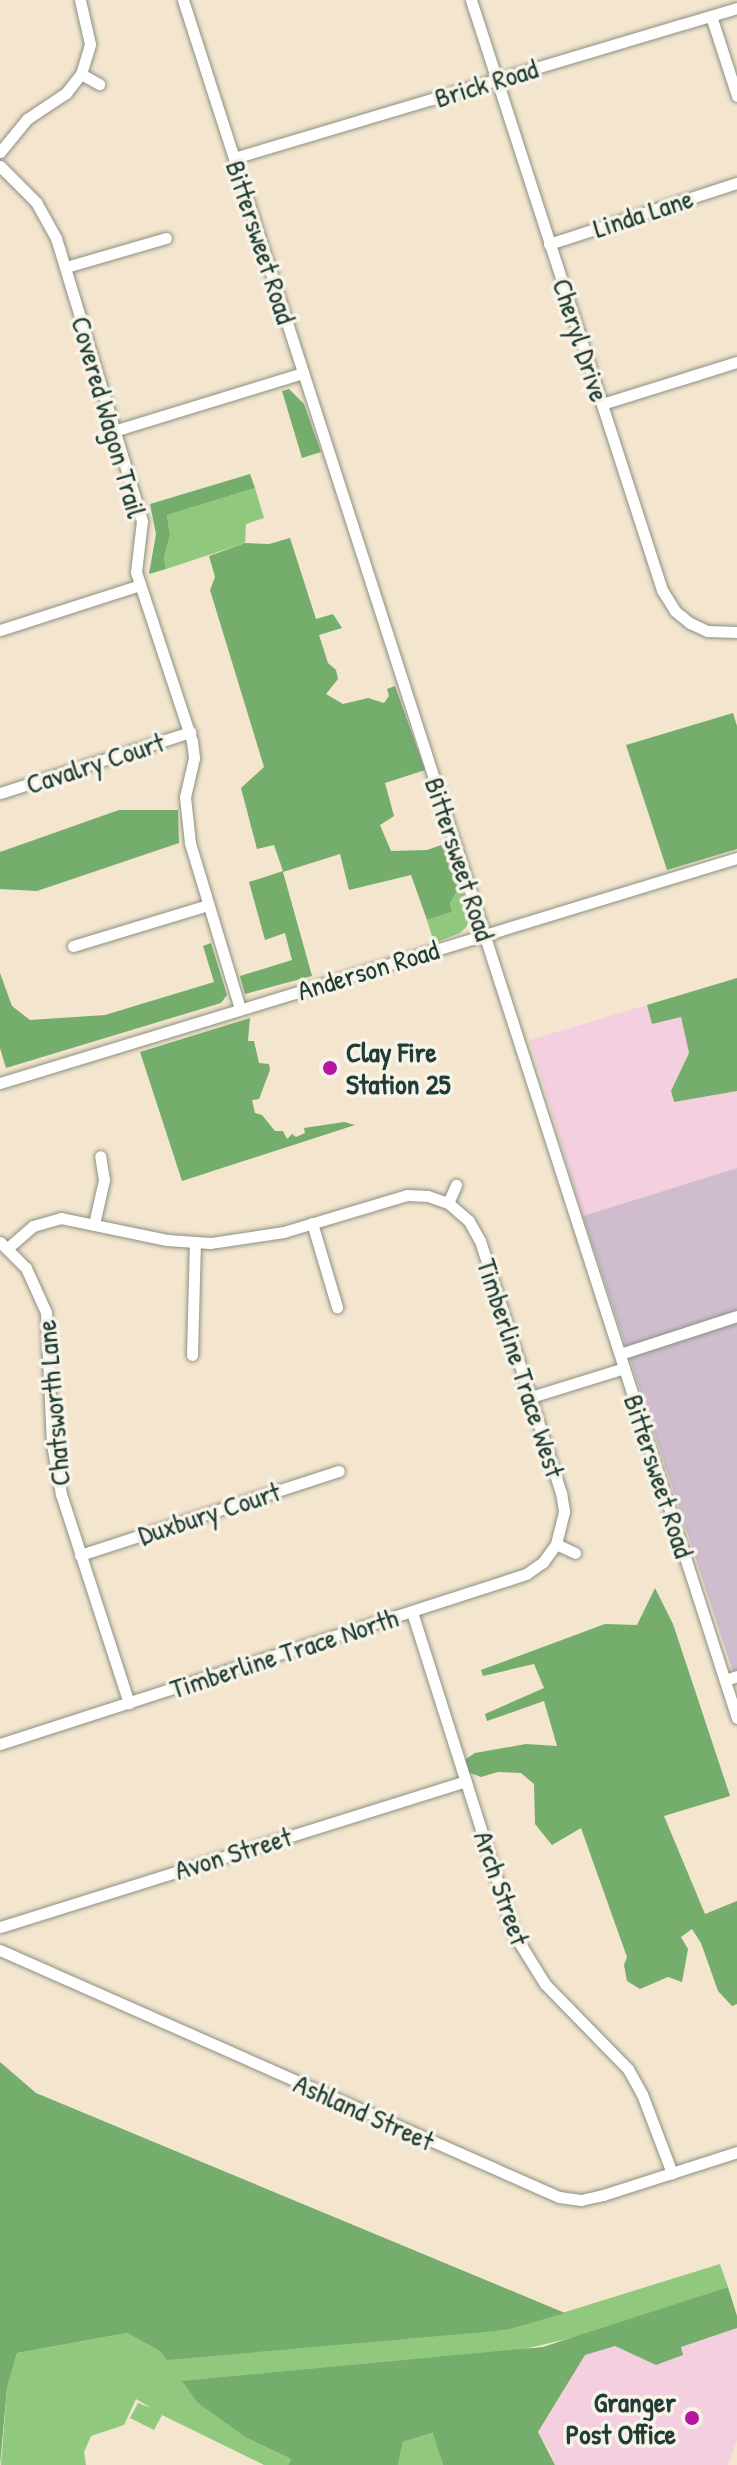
<!DOCTYPE html>
<style>
body{margin:0}
#map{position:relative;width:737px;height:2465px;overflow:hidden;background:#f4e5cf;font-family:"Patrick Hand",sans-serif}
div>[style]{position:absolute}
[style*='--x']{left:calc(var(--x)*1px);top:calc(var(--y)*1px);width:calc(var(--w)*1px);rotate:calc(var(--a)*1deg)}
.built>*{inset:0;background:#f3cfdf}
.industrial>*{inset:0;background:#cfbdce}
.green>*{inset:0;background:#90c97d}
.forest>*{inset:0;background:#74ad6c}
.roads{filter:drop-shadow(0 0 2px #8a9182) drop-shadow(0 0 2px #8a9182)}
.minor>*{height:11px;margin:-5.5px;padding:0 5.5px;transform-origin:5.5px;border-radius:5.5px;background:#fff}
.dots>*{width:22px;height:22px;translate:-50% -50%;box-sizing:border-box;border:4px solid #f7f3e8;border-radius:50%}
span{translate:-50% -50%;white-space:nowrap;text-align:center;line-height:1.15;-webkit-text-stroke:7px #f7f3e8;paint-order:stroke}
.street-label{font-size:28px;color:#1f3d34}
.poi-label{font-size:28px;color:#1f3d34;font-weight:700}
.left{translate:0 -50%;text-align:left}
.right{translate:-100% -50%;text-align:right}
</style>
<div id="map">
<div class="built">
<i style="clip-path:polygon(647px 1005px,652px 1023px,681px 1017px,689px 1053px,671px 1091px,673px 1102px,737px 1091px,737px 1168px,583px 1216px,530px 1040px)"></i>
<i style="clip-path:polygon(737px 2328px,737px 2439px,728px 2465px,555px 2465px,550px 2450px,538px 2433px,585px 2355px,615px 2346px,656px 2365px,680px 2347px)"></i>
</div>
<div class="industrial">
<i style="clip-path:polygon(737px 1168px,737px 1684px,583px 1216px)"></i>
</div>
<div class="green">
<i style="clip-path:polygon(255px 488px,264px 518px,246px 524px,245px 543px,166px 569px,164px 558px,170px 535px,167px 515px)"></i>
<i style="clip-path:polygon(461px 885px,470px 917px,467px 926px,460px 933px,434px 943px,427px 920px,452px 912px,450px 903px)"></i>
<i style="clip-path:polygon(720px 2264px,728px 2287px,580px 2336px,507px 2353px,247px 2438px,291px 2459px,288px 2465px,264px 2465px,162px 2415px,154px 2430px,130px 2418px,138px 2403px,151px 2408px,136px 2399px,124px 2425px,91px 2436px,84px 2452px,86px 2465px,1px 2465px,7px 2388px,17px 2353px,127px 2333px,160px 2351px,507px 2330px)"></i>
<i style="clip-path:polygon(434px 2433px,443px 2465px,398px 2465px,403px 2442px)"></i>
</div>
<div class="forest">
<i style="clip-path:polygon(289px 389px,304px 404px,321px 452px,302px 458px,282px 391px)"></i>
<i style="clip-path:polygon(250px 474px,255px 488px,167px 515px,170px 535px,164px 558px,166px 569px,149px 574px,156px 534px,150px 504px)"></i>
<i style="clip-path:polygon(290px 538px,316px 619px,333px 614px,342px 628px,319px 635px,328px 663px,336px 670px,338px 679px,326px 694px,343px 704px,368px 698px,384px 703px,389px 696px,387px 689px,395px 686px,425px 770px,385px 783px,394px 816px,380px 825px,391px 851px,427px 850px,447px 843px,461px 885px,450px 903px,452px 912px,427px 920px,411px 875px,349px 890px,340px 854px,283px 872px,312px 976px,245px 994px,240px 976px,292px 960px,285px 933px,265px 940px,249px 882px,283px 871px,274px 845px,257px 849px,241px 788px,264px 767px,210px 590px,215px 577px,209px 556px,245px 543px,269px 544px)"></i>
<i style="clip-path:polygon(733px 713px,737px 726px,737px 849px,667px 870px,626px 745px)"></i>
<i style="clip-path:polygon(119px 810px,178px 810px,179px 843px,37px 891px,0 889px,0 852px)"></i>
<i style="clip-path:polygon(211px 943px,227px 995px,221px 1003px,6px 1068px,0 1048px,0 973px,12px 1006px,30px 1020px,105px 1015px,214px 982px,203px 946px)"></i>
<i style="clip-path:polygon(737px 978px,737px 1091px,674px 1102px,671px 1091px,689px 1053px,681px 1017px,652px 1024px,647px 1005px)"></i>
<i style="clip-path:polygon(250px 1018px,248px 1041px,254px 1041px,259px 1063px,269px 1064px,270px 1070px,259px 1099px,252px 1100px,255px 1113px,262px 1115px,275px 1131px,283px 1131px,287px 1139px,292px 1134px,296px 1137px,305px 1133px,304px 1128px,344px 1122px,355px 1125px,182px 1181px,140px 1052px)"></i>
<i style="clip-path:polygon(655px 1588px,673px 1624px,730px 1796px,664px 1816px,705px 1914px,737px 1901px,737px 2004px,732px 2006px,718px 1991px,701px 1943px,692px 1929px,681px 1937px,688px 1949px,682px 1982px,668px 1977px,640px 1989px,627px 1981px,624px 1965px,627px 1957px,581px 1828px,552px 1845px,535px 1824px,534px 1784px,521px 1773px,498px 1772px,481px 1777px,468px 1772px,464px 1760px,475px 1753px,526px 1744px,557px 1746px,544px 1701px,487px 1721px,485px 1714px,544px 1688px,534px 1664px,483px 1676px,481px 1670px,605px 1624px,637px 1625px)"></i>
<i style="clip-path:polygon(0 2062px,36px 2093px,565px 2313px,507px 2330px,167px 2360px,160px 2351px,127px 2333px,17px 2353px,7px 2388px,0 2465px)"></i>
<i style="clip-path:polygon(728px 2287px,737px 2316px,737px 2328px,681px 2347px,683px 2355px,656px 2365px,615px 2346px,585px 2355px,538px 2432px,555px 2465px,443px 2465px,433px 2433px,403px 2442px,398px 2465px,288px 2465px,291px 2459px,247px 2438px,198px 2403px,182px 2381px,543px 2347px)"></i>
</div>
<div class="roads">
<div class="minor">
<i style="--x:183;--y:0;--w:1805;--a:72.13"></i>
<i style="--x:471;--y:0;--w:620;--a:72.06"></i>
<i style="--x:662;--y:590;--w:25;--a:58"></i>
<i style="--x:675;--y:611;--w:19;--a:39"></i>
<i style="--x:690;--y:623;--w:19;--a:25"></i>
<i style="--x:707;--y:631;--w:30;--a:2"></i>
<i style="--x:711;--y:16;--w:84;--a:72"></i>
<i style="--x:81;--y:74;--w:21;--a:29"></i>
<i style="--x:0;--y:152;--w:43;--a:-50.7"></i>
<i style="--x:27;--y:119;--w:47;--a:-33.7"></i>
<i style="--x:66;--y:93;--w:24;--a:-52"></i>
<i style="--x:81;--y:74;--w:31;--a:-73"></i>
<i style="--x:90;--y:44;--w:45;--a:-102.8"></i>
<i style="--x:234;--y:158;--w:525;--a:-16.61"></i>
<i style="--x:0;--y:166;--w:51;--a:45"></i>
<i style="--x:36;--y:202;--w:41;--a:60.9"></i>
<i style="--x:56;--y:238;--w:296;--a:73.1"></i>
<i style="--x:142;--y:521;--w:51;--a:96.7"></i>
<i style="--x:136;--y:572;--w:178;--a:71.7"></i>
<i style="--x:192;--y:741;--w:17;--a:83"></i>
<i style="--x:194;--y:758;--w:40;--a:103"></i>
<i style="--x:185;--y:797;--w:46;--a:83.8"></i>
<i style="--x:190;--y:843;--w:173;--a:73.2"></i>
<i style="--x:549;--y:244;--w:198;--a:-18"></i>
<i style="--x:66;--y:267;--w:104;--a:-16.2"></i>
<i style="--x:602;--y:404;--w:141;--a:-17.3"></i>
<i style="--x:114;--y:431;--w:198;--a:-17.1"></i>
<i style="--x:0;--y:630;--w:147;--a:-17.8"></i>
<i style="--x:0;--y:793;--w:200;--a:-17.8"></i>
<i style="--x:73;--y:946;--w:141;--a:-16.9"></i>
<i style="--x:0;--y:1083;--w:771;--a:-16.98"></i>
<i style="--x:448;--y:1203;--w:20;--a:-66"></i>
<i style="--x:312;--y:1223;--w:88;--a:73.4"></i>
<i style="--x:94;--y:1224;--w:45;--a:-77.2"></i>
<i style="--x:104;--y:1180;--w:24;--a:-99"></i>
<i style="--x:0;--y:1242;--w:37;--a:45"></i>
<i style="--x:26;--y:1268;--w:48;--a:65.6"></i>
<i style="--x:46;--y:1312;--w:132;--a:87.4"></i>
<i style="--x:52;--y:1444;--w:51;--a:79.8"></i>
<i style="--x:61;--y:1494;--w:220;--a:72"></i>
<i style="--x:620;--y:1354;--w:123;--a:-18"></i>
<i style="--x:192;--y:1355;--w:112;--a:-88.5"></i>
<i style="--x:531;--y:1397;--w:97;--a:-17.3"></i>
<i style="--x:556;--y:1544;--w:21;--a:25"></i>
<i style="--x:80;--y:1555;--w:272;--a:-18"></i>
<i style="--x:412;--y:1612;--w:338;--a:72.4"></i>
<i style="--x:514;--y:1934;--w:59;--a:58.2"></i>
<i style="--x:545;--y:1984;--w:119;--a:45.7"></i>
<i style="--x:628;--y:2069;--w:29;--a:61"></i>
<i style="--x:642;--y:2094;--w:85;--a:69.2"></i>
<i style="--x:725;--y:1680;--w:13;--a:-18"></i>
<i style="--x:0;--y:1744;--w:553;--a:-17.91"></i>
<i style="--x:526;--y:1574;--w:21;--a:-35"></i>
<i style="--x:543;--y:1562;--w:22;--a:-54"></i>
<i style="--x:556;--y:1544;--w:34;--a:-76"></i>
<i style="--x:564;--y:1511;--w:18;--a:-99"></i>
<i style="--x:561;--y:1493;--w:265;--a:-107.8"></i>
<i style="--x:480;--y:1241;--w:23;--a:-119"></i>
<i style="--x:469;--y:1221;--w:28;--a:-139"></i>
<i style="--x:448;--y:1203;--w:21;--a:-161"></i>
<i style="--x:428;--y:1196;--w:21;--a:-177"></i>
<i style="--x:407;--y:1195;--w:128;--a:163.3"></i>
<i style="--x:284;--y:1232;--w:75;--a:171.5"></i>
<i style="--x:210;--y:1243;--w:43;--a:-176"></i>
<i style="--x:167;--y:1240;--w:108;--a:-168.3"></i>
<i style="--x:61;--y:1218;--w:29;--a:164"></i>
<i style="--x:33;--y:1226;--w:33;--a:139"></i>
<i style="--x:0;--y:1927;--w:488;--a:-17.4"></i>
<i style="--x:0;--y:1950;--w:611;--a:23.84"></i>
<i style="--x:559;--y:2197;--w:22;--a:8"></i>
<i style="--x:581;--y:2200;--w:23;--a:-13"></i>
<i style="--x:603;--y:2195;--w:141;--a:-17.8"></i>
</div>
</div>
<div class="dots">
<i style="left:330px;top:1068px;background:#b5179e"></i>
<i style="left:692px;top:2418px;background:#b5179e"></i>
</div>
<div class="street-label">
<span style="left:486px;top:83px;rotate:-17deg">Brick Road</span>
<span style="left:643px;top:213px;rotate:-18deg">Linda Lane</span>
<span style="left:261px;top:242px;rotate:72deg">Bittersweet Road</span>
<span style="left:581px;top:340px;rotate:72deg">Cheryl Drive</span>
<span style="left:109px;top:417px;rotate:74deg">Covered Wagon Trail</span>
<span style="left:95px;top:763px;rotate:-18deg">Cavalry Court</span>
<span style="left:460px;top:859px;rotate:72deg">Bittersweet Road</span>
<span style="left:368px;top:970px;rotate:-17deg">Anderson Road</span>
<span style="left:521px;top:1368px;rotate:72deg">Timberline Trace West</span>
<span style="left:53px;top:1403px;rotate:-95deg">Chatsworth Lane</span>
<span style="left:659px;top:1476px;rotate:72deg">Bittersweet Road</span>
<span style="left:209px;top:1513px;rotate:-18deg">Duxbury Court</span>
<span style="left:284px;top:1653px;rotate:-18deg">Timberline Trace North</span>
<span style="left:233px;top:1853px;rotate:-17deg">Avon Street</span>
<span style="left:502px;top:1888px;rotate:71deg">Arch Street</span>
<span style="left:364px;top:2112px;rotate:24deg">Ashland Street</span>
</div>
<div class="poi-label">
<span class="left" style="left:346px;top:1068px">Clay Fire<br>Station 25</span>
<span class="right" style="left:676px;top:2418px">Granger<br>Post Office</span>
</div>
</div>
